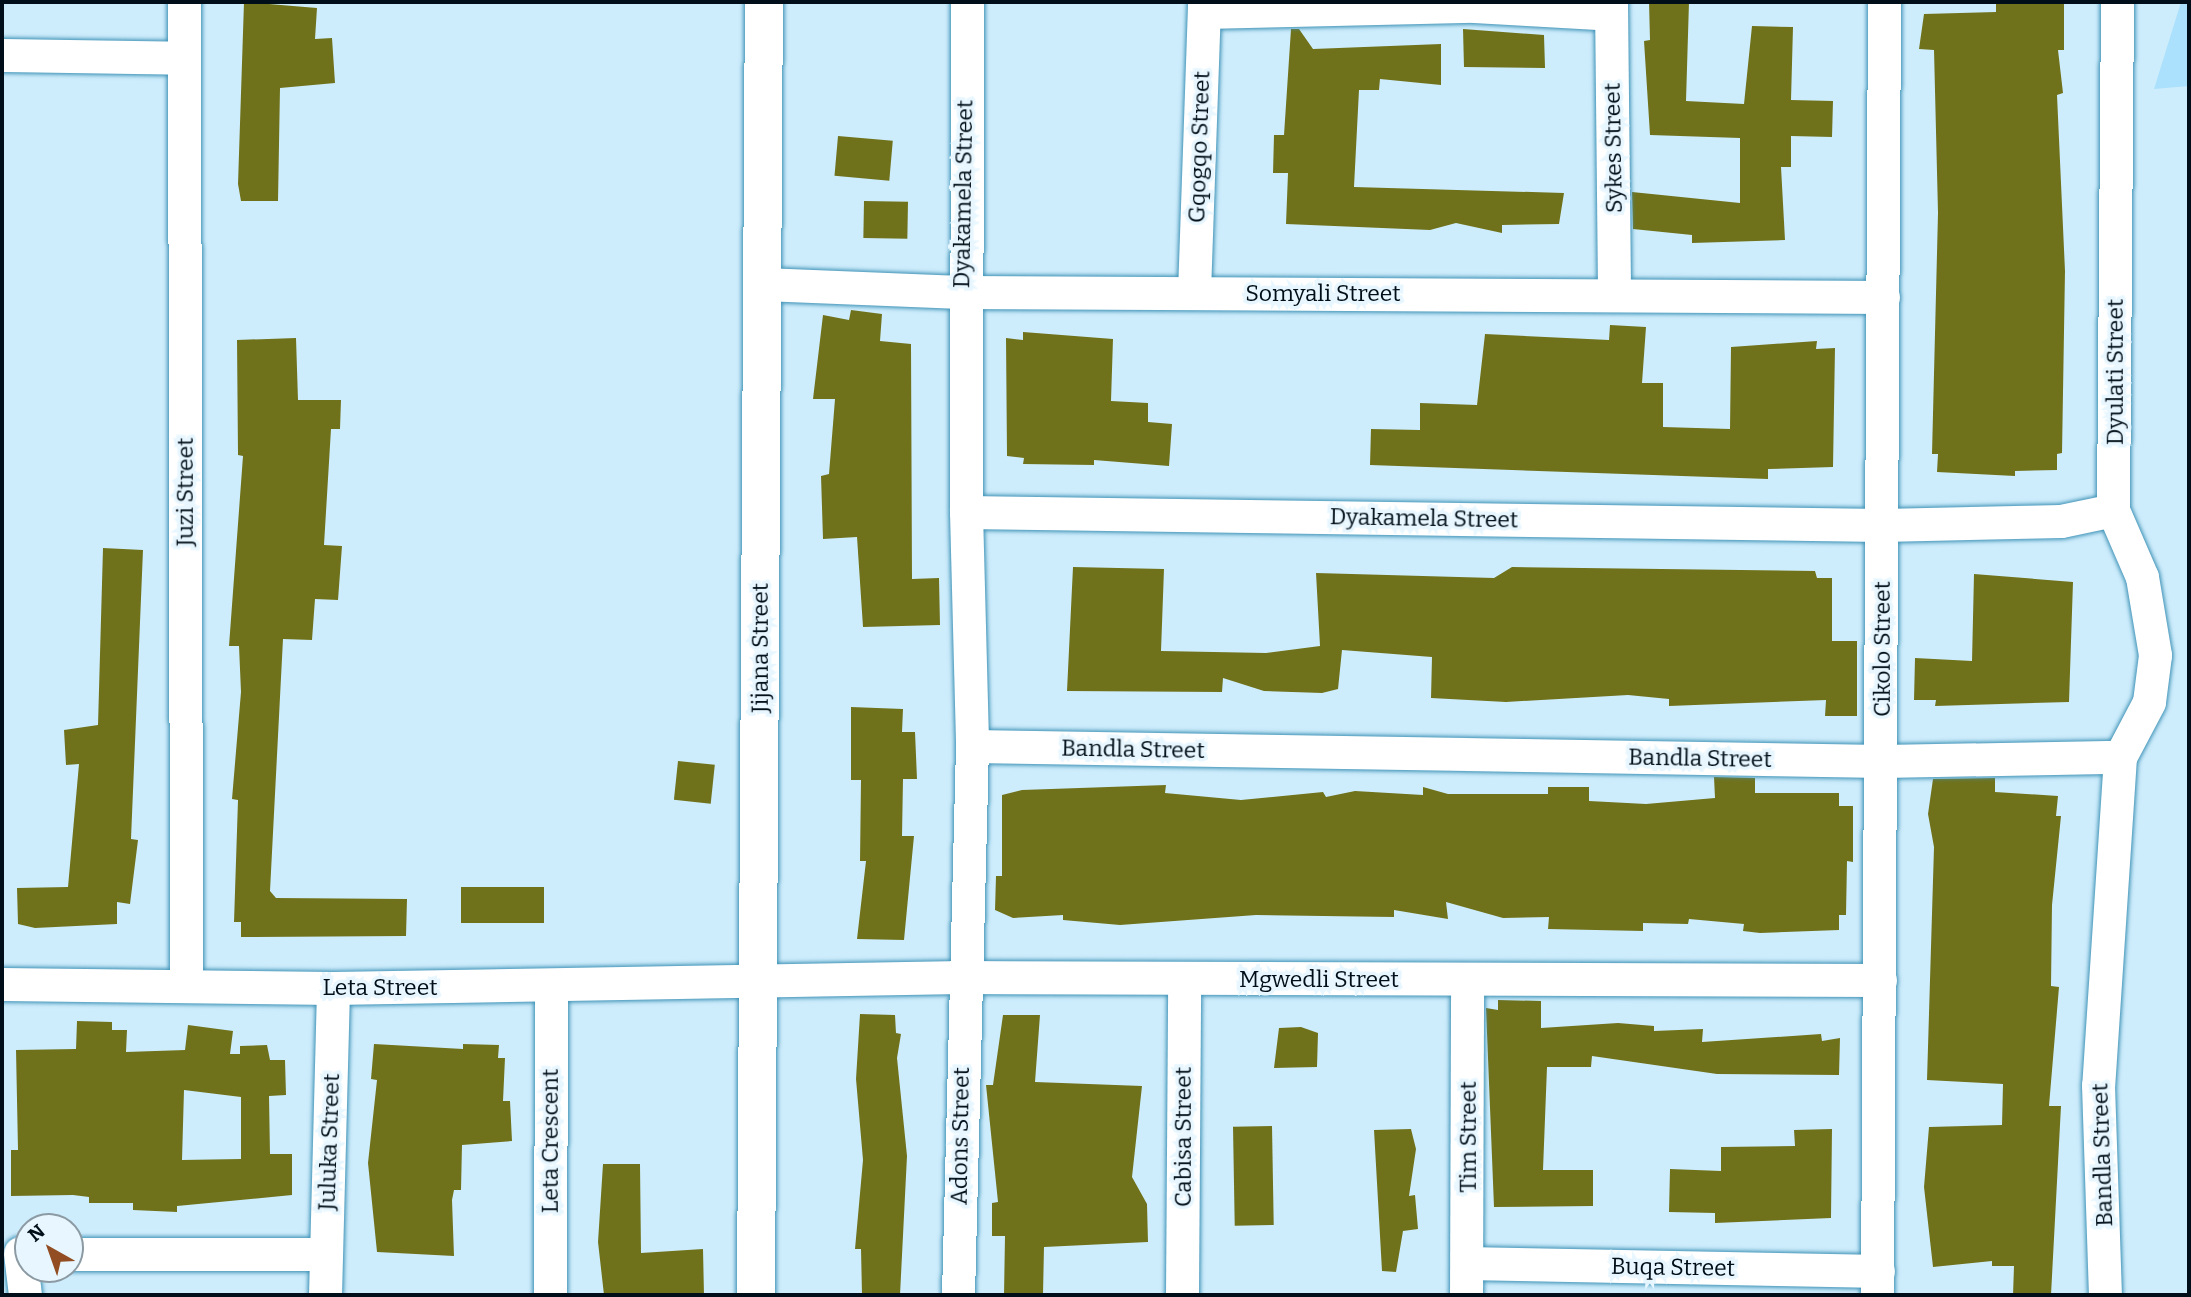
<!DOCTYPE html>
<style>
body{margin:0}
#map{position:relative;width:2191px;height:1297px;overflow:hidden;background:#ceedfc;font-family:Bitter,serif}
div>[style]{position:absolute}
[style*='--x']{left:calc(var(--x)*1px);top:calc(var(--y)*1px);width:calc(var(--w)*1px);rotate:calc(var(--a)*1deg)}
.green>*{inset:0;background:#abe1fc}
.building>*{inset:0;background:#70721b;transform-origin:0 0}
.roads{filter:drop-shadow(0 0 2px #4093b7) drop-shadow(0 0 2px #4093b7)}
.street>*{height:33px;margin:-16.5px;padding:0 16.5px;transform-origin:16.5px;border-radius:16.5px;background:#fff}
.secondary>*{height:38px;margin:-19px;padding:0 19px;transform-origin:19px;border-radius:19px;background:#fff}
span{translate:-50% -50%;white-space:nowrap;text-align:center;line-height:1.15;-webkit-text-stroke:7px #e8f7ff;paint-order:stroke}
.street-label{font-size:23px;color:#000e19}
.frame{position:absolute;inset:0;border:4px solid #000e19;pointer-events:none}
.north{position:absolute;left:14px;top:1213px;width:70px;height:70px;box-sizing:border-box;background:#e8f7ff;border:2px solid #8b9aa3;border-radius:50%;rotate:320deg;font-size:19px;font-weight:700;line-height:28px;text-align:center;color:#000e19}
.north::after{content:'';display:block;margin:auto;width:24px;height:32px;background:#924e22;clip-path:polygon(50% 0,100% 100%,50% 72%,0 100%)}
</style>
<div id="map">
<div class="green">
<i style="clip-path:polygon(2181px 2px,2189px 2px,2189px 86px,2154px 89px)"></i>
</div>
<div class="building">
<i style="clip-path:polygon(244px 2px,317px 8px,315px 39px,332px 38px,335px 83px,280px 88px,278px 201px,241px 201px,238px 184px)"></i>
<i style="clip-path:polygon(1649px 2px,1689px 2px,1686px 101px,1744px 104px,1752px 26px,1793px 27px,1791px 100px,1833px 101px,1832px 137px,1791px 136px,1791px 167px,1781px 167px,1785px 240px,1692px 243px,1692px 235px,1633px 229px,1632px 192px,1740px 203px,1740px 138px,1650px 135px,1644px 41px,1650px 40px)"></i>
<i style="clip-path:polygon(1996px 2px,2064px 2px,2064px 50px,2058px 50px,2063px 93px,2057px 95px,2065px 271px,2062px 453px,2057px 454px,2057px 470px,2015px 471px,2015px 476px,1937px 472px,1938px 454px,1932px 454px,1938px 213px,1934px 50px,1919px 49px,1924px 14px,1996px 12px)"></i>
<i style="clip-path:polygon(1291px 29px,1299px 29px,1313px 49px,1441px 44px,1441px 85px,1380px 79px,1379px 90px,1359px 90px,1354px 187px,1564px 193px,1559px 224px,1502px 225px,1502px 233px,1456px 223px,1430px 230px,1286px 224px,1288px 173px,1273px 173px,1274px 135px,1284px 135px)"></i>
<i style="clip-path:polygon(1463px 29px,1544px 35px,1545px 68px,1464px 67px)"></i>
<i style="left:838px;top:136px;width:55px;height:40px;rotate:5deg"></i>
<i style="left:864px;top:201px;width:44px;height:37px;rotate:1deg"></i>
<i style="clip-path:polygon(851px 310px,882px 314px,880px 341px,911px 344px,912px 579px,939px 578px,940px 625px,863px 627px,857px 537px,823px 539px,821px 476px,829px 474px,835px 399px,813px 399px,823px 315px,849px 320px)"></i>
<i style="clip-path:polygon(1610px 325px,1646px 327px,1642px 383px,1663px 383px,1663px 427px,1730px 429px,1731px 347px,1817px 341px,1816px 349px,1835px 348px,1833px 467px,1768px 469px,1768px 479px,1370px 465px,1371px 429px,1420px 430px,1420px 403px,1477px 405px,1485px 334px,1609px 340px)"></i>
<i style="clip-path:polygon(1023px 332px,1113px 339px,1111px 401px,1148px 403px,1148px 422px,1172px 424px,1169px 466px,1094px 460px,1094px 465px,1023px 464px,1024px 458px,1007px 456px,1006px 338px,1023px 340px)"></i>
<i style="clip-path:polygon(296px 338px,298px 400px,341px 400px,340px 429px,331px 429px,324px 545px,342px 546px,338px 600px,315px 599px,312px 640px,283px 639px,270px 891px,276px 898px,407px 899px,406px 936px,241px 937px,241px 922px,234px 922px,238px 800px,232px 799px,241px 692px,239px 646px,229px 646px,243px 456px,238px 455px,237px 340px)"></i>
<i style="clip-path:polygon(103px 548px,143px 550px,131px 839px,138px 840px,130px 904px,117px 902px,117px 924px,35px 928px,18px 924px,17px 888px,68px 887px,79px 764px,66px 765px,64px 730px,98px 725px)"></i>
<i style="clip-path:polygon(1073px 567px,1164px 569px,1161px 651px,1266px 653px,1320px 646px,1316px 573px,1494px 578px,1512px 567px,1815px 571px,1817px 578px,1832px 578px,1832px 641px,1857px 641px,1857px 716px,1825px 716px,1826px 700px,1669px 706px,1669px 699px,1628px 695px,1506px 702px,1431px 698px,1432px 657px,1342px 650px,1338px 689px,1322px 693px,1264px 691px,1223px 678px,1222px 692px,1067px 691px)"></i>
<i style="clip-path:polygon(1974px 574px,2073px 582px,2069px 702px,1935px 706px,1936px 700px,1914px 700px,1915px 658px,1972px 661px)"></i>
<i style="clip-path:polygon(851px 707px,903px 709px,902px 732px,915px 732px,917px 779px,903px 779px,902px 836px,914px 836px,904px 940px,857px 939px,866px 861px,860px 861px,861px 780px,851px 780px)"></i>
<i style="left:678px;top:761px;width:37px;height:39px;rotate:6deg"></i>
<i style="clip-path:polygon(1714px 777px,1755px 778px,1755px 793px,1839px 793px,1839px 806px,1853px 806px,1853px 862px,1847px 861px,1846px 915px,1839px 915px,1839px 930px,1760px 933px,1743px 931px,1744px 924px,1689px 919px,1688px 924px,1643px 923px,1643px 931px,1548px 929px,1549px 917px,1503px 918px,1446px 902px,1448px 919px,1394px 910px,1394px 917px,1256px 915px,1120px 925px,1063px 920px,1063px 915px,1013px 918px,995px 910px,996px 876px,1002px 876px,1002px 795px,1022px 790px,1166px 785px,1165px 793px,1241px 800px,1323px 792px,1326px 797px,1355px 791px,1423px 795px,1423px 787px,1448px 794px,1548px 794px,1548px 787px,1589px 787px,1589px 801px,1646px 804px,1715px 798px)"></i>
<i style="clip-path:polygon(1995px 778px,1995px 792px,2058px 796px,2056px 816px,2061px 816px,2052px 905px,2051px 986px,2059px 987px,2049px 1106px,2061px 1106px,2051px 1295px,2013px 1295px,2014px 1266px,1992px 1266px,1992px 1261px,1933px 1267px,1924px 1187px,1929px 1127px,2002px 1125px,2003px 1084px,1927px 1080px,1934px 847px,1928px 814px,1933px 779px)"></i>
<i style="left:544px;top:887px;width:36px;height:83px;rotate:90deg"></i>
<i style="clip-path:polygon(1498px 1000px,1541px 1001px,1541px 1028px,1618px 1023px,1654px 1026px,1654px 1031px,1703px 1029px,1702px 1042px,1821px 1034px,1822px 1041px,1840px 1038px,1839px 1075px,1717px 1074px,1592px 1056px,1591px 1067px,1547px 1067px,1543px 1170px,1593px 1170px,1593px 1206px,1494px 1207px,1486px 1008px,1498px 1010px)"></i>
<i style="clip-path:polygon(860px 1014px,895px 1015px,896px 1033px,901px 1034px,897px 1058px,907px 1156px,900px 1295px,862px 1295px,861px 1249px,855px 1249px,863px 1160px,856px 1079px)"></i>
<i style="clip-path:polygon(1003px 1015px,1040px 1015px,1035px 1082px,1142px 1086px,1132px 1177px,1147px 1204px,1148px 1242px,1044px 1247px,1043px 1295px,1004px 1295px,1005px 1236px,992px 1236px,992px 1203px,998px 1202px,986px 1085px,993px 1085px)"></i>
<i style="clip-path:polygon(evenodd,77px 1021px,112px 1022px,112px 1030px,127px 1030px,126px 1052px,185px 1050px,188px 1025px,233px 1031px,230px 1054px,240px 1054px,240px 1046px,267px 1045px,270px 1060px,285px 1060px,286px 1095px,269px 1096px,270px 1154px,292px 1154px,292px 1195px,177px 1206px,177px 1212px,133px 1210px,133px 1203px,89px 1203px,89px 1197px,73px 1195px,11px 1196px,11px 1150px,18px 1150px,16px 1050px,76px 1049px,77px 1021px,184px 1090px,241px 1097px,241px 1159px,182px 1160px,184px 1090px)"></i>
<i style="clip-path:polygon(1301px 1027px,1318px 1033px,1317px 1067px,1274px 1068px,1279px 1028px)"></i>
<i style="clip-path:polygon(374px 1044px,463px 1049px,463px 1044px,499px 1045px,498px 1058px,505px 1058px,503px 1101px,510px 1101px,512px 1141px,462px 1145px,461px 1190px,454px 1190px,452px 1200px,454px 1256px,377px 1252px,368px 1163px,377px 1080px,371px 1079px)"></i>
<i style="left:1272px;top:1126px;width:99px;height:39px;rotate:89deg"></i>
<i style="clip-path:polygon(1411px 1129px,1416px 1149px,1409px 1196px,1415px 1195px,1418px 1229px,1403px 1231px,1396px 1272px,1382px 1271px,1374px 1130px)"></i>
<i style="clip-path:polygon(1832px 1129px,1831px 1218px,1715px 1223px,1715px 1213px,1669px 1212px,1670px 1169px,1721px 1171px,1721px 1147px,1795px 1146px,1794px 1130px)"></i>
<i style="clip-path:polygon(603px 1164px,640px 1164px,641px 1253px,703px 1249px,704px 1295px,604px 1295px,598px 1242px)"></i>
</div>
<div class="roads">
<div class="street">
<i style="--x:184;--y:2;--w:981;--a:89.88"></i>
<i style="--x:967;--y:2;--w:510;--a:90.11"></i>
<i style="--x:966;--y:512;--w:916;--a:0.81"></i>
<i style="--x:1882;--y:525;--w:179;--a:-1.3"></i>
<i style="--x:2061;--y:521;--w:53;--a:-11.9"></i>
<i style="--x:2113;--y:510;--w:508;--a:-89.55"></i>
<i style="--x:1611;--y:2;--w:293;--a:89.4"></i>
<i style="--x:1204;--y:12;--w:270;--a:-1.3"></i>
<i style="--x:1474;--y:6;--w:137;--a:3.3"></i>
<i style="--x:2;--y:55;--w:181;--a:0.9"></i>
<i style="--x:763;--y:284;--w:198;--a:2.3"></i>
<i style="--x:961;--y:292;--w:922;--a:0.31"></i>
<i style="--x:1194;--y:292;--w:290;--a:-88"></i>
<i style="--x:2113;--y:510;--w:73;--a:66.6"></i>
<i style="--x:2142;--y:577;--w:79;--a:80.5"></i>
<i style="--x:2155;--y:655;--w:47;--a:97.3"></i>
<i style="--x:2149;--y:702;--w:62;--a:117.8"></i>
<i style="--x:966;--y:512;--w:234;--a:88.5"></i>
<i style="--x:2;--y:984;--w:331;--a:0.7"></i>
<i style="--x:333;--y:988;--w:629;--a:-1"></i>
<i style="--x:962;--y:977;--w:918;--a:0.19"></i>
<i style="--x:20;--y:1253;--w:42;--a:83.2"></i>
<i style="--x:70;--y:1254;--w:256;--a:0"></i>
<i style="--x:1469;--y:1263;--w:409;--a:1.1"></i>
<i style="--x:325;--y:1295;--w:307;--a:-88.5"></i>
<i style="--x:550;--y:1295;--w:309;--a:-89.8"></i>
<i style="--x:958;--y:1295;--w:549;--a:-88.54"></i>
<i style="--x:972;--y:746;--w:910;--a:0.94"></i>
<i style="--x:1882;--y:761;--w:238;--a:-1"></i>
<i style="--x:2120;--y:757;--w:329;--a:93.8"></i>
<i style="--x:2098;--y:1085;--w:210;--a:88.1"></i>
<i style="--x:1182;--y:1295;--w:317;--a:-89.6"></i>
<i style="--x:1466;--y:1295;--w:316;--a:-89.8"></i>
<i style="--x:1877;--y:1295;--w:1293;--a:-89.69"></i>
</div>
<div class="secondary">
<i style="--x:756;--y:1295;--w:1293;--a:-89.65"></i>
</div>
</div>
<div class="street-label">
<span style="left:1199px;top:147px;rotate:-88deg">Gqogqo Street</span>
<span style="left:1613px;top:148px;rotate:-91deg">Sykes Street</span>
<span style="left:963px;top:194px;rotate:-89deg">Dyakamela Street</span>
<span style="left:1323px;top:293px">Somyali Street</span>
<span style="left:2115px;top:372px;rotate:-90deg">Dyulati Street</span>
<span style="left:185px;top:492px;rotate:-90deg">Juzi Street</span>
<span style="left:1424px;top:518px;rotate:1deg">Dyakamela Street</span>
<span style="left:760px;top:648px;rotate:-90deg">Jijana Street</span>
<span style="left:1882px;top:649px;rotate:-90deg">Cikolo Street</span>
<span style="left:1133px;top:749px;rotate:1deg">Bandla Street</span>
<span style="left:1700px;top:758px;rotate:1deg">Bandla Street</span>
<span style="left:1319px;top:979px">Mgwedli Street</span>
<span style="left:380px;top:987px">Leta Street</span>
<span style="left:960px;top:1136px;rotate:-89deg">Adons Street</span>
<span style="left:1183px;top:1137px;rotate:-90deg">Cabisa Street</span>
<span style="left:1468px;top:1137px;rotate:-90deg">Tim Street</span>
<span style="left:550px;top:1141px;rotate:-90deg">Leta Crescent</span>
<span style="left:329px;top:1142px;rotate:-88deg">Juluka Street</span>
<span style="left:2102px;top:1155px;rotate:-92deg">Bandla Street</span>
<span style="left:1673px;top:1267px;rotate:1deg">Buqa Street</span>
</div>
<div class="frame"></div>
<div class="north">N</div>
</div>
